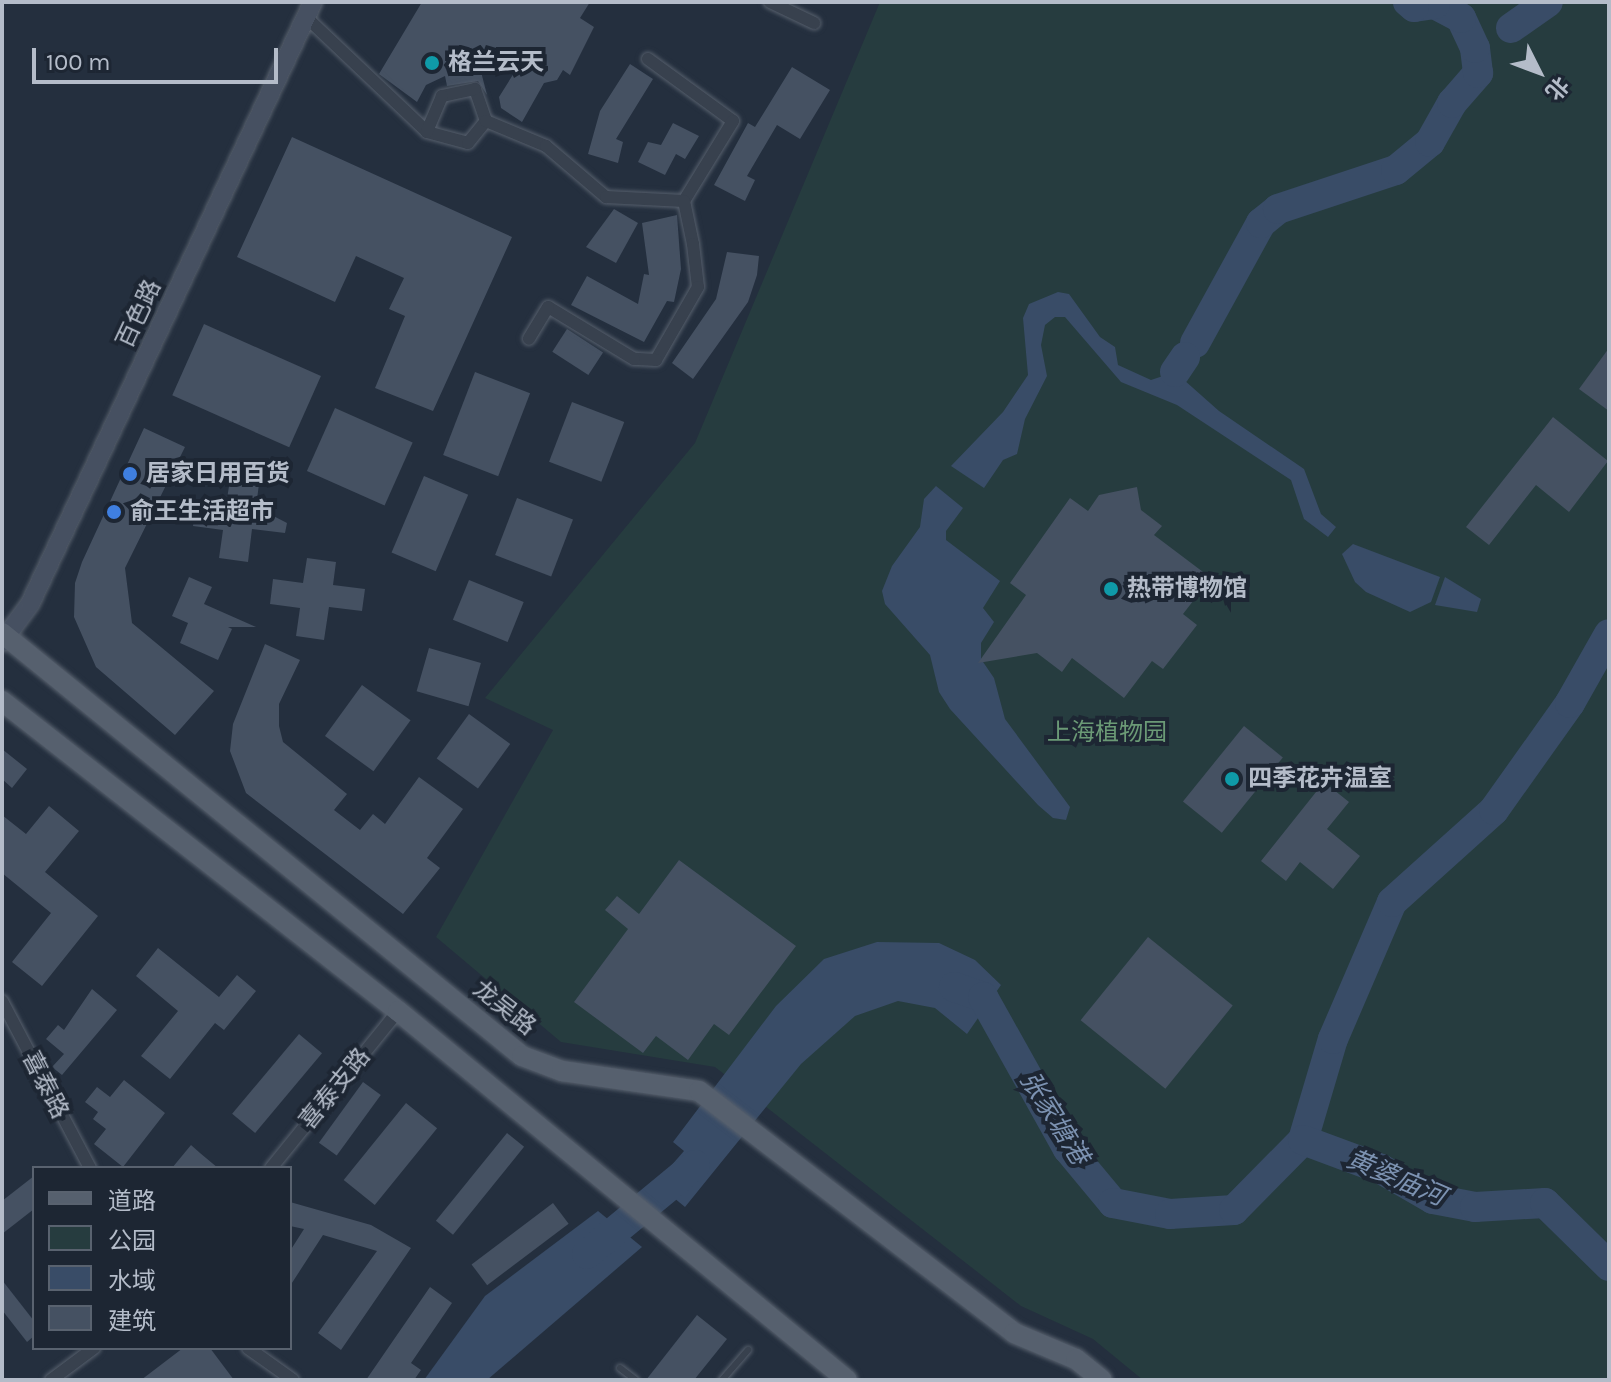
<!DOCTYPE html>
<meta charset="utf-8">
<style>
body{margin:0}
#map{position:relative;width:1611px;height:1382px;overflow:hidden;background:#242f3e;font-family:Karla,"Noto Sans SC",sans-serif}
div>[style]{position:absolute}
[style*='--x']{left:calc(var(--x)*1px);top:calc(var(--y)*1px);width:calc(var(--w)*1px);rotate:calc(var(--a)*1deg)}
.green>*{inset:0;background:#263c3f}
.water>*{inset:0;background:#394c67}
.river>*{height:30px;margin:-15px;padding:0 15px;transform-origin:15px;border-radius:15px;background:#394c67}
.building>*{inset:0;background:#455162;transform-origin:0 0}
.roads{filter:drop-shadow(0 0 2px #565f6c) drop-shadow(0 0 2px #565f6c)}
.lane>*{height:6px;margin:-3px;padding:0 3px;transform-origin:3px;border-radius:3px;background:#38414e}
.street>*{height:12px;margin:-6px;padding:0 6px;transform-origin:6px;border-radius:6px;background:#38414e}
.secondary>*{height:18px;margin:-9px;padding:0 9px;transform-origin:9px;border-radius:9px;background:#465061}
.primary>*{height:20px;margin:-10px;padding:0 10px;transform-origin:10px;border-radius:10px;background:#56606e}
.dots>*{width:22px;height:22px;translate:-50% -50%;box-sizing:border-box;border:4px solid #1d2633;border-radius:50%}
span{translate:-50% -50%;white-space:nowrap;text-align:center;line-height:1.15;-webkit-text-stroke:8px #1d2633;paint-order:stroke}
.poi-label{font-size:24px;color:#b4bcc9;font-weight:700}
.left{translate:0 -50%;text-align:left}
.street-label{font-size:24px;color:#b4bcc9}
.park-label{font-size:24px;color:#6b9a76}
.water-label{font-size:26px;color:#7c92b1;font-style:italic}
.frame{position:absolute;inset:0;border:4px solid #b4bcc9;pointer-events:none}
.legend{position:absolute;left:32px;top:1166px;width:260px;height:184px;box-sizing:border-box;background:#1d2633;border:2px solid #59626f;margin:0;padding:10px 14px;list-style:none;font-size:24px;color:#b4bcc9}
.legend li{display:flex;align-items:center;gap:16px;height:40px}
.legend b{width:40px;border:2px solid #59626f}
.north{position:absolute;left:1499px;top:32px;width:80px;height:80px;-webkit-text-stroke:6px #1d2633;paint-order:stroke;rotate:132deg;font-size:22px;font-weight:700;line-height:32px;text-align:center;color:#b4bcc9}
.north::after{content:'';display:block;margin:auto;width:28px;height:36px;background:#b4bcc9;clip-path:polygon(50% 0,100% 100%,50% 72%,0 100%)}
.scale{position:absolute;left:32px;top:48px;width:246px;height:36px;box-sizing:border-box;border:4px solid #b4bcc9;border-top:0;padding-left:10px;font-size:24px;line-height:28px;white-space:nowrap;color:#b4bcc9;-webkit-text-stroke:6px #1d2633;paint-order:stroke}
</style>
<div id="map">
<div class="green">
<i style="clip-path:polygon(880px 2px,1609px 2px,1609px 1380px,1143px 1380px,1093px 1339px,1021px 1306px,715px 1067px,561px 1042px,436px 937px,553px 730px,485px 698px,695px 443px)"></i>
</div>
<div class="water">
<i style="clip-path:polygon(1058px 292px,1069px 294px,1100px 337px,1115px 347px,1118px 365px,1151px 380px,1175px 372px,1219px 411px,1304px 469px,1321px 514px,1336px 527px,1328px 537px,1304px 519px,1291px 480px,1177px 405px,1121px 382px,1065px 317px,1055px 317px,1045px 325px,1041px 345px,1047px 376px,1025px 419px,1017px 454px,1003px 460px,984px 488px,951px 466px,1003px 412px,1028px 375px,1023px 318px,1029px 304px)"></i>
<i style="clip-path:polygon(936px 486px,963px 508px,946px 531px,946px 540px,1000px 581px,983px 608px,994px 622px,981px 643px,981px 659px,994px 678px,1005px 719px,1070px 807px,1066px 820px,1053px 818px,1038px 805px,950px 709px,939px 692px,930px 655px,885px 604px,882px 591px,892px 566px,920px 527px,924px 499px)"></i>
<i style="clip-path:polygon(1353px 544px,1440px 577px,1431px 602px,1410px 612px,1366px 592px,1355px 582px,1342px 554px)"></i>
<i style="clip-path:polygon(1445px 577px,1481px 599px,1477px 612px,1435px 605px)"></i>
<i style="clip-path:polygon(877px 942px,939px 943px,975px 960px,1001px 985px,967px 1034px,935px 1008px,898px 1001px,855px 1016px,801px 1064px,685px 1207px,656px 1183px,684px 1151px,673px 1142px,776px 1006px,824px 959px)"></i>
<i style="clip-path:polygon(598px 1211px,642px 1247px,487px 1380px,424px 1380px,485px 1296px)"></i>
</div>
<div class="river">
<i style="--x:1511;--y:28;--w:45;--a:-35.1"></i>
<i style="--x:1195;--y:343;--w:137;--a:-61.2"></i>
<i style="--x:1261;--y:223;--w:22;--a:-39"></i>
<i style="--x:1278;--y:209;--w:124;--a:-18.3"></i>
<i style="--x:1396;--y:170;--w:44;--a:-39.5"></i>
<i style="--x:1430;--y:142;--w:45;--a:-60.6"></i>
<i style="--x:1452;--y:103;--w:40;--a:-49"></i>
<i style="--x:1478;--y:73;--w:25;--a:-97"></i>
<i style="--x:1475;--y:48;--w:33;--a:-115"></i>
<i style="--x:1461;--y:18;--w:30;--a:-152"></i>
<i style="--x:1435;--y:4;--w:21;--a:172"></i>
<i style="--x:1414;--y:7;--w:8;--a:-140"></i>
<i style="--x:1175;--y:372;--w:18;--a:-56"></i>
<i style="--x:954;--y:987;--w:31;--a:19"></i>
<i style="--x:983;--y:997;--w:174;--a:60.8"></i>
<i style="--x:1068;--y:1149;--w:70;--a:50.2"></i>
<i style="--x:1113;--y:1203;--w:58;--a:10.9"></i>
<i style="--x:1170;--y:1214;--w:64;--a:-3.6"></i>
<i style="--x:1234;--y:1210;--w:98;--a:-45.4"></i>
<i style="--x:1303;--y:1140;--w:105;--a:-73.5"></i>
<i style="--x:1333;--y:1039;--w:149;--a:-66.7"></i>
<i style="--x:1392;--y:902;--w:137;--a:-42"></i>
<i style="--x:1494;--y:810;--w:131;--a:-54.6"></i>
<i style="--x:1570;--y:703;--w:79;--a:-60.5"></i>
<i style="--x:1303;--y:1140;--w:83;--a:20.4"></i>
<i style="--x:1381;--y:1169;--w:60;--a:30"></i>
<i style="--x:1433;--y:1199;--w:43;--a:10.8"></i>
<i style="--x:1475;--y:1207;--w:70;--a:-3.3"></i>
<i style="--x:1545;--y:1203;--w:90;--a:44.5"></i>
<i style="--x:587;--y:1254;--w:140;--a:-39.5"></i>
</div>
<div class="building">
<i style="clip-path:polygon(422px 2px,590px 2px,580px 18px,594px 27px,570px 75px,563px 70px,557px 80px,544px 83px,522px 122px,501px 108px,499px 97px,519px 65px,499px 53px,478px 60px,487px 95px,478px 81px,447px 86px,445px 76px,426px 85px,417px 102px,379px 74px)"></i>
<i style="clip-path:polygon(630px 64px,653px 79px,616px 139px,623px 142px,618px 163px,588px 154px,600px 111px)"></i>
<i style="clip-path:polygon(792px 67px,830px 90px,800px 139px,777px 125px,747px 176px,755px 180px,745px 201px,714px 185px,748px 123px,755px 127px)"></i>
<i style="clip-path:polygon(673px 123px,699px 136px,685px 159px,676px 154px,665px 175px,638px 162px,648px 142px,661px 145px)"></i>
<i style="clip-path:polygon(292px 137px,512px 237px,433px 411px,375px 388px,405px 316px,389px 309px,404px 278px,356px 256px,335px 302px,237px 257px)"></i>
<i style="clip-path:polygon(614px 209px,638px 223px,616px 263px,586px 247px)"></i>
<i style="clip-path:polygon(677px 215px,681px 269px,674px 302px,667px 301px,644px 342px,571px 305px,587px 276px,638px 304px,644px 274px,649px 275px,642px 223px)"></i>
<i style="clip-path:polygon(727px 252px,759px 256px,757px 275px,748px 302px,693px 379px,672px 363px,716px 299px)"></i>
<i style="left:204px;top:324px;width:128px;height:78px;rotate:24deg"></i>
<i style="left:567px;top:329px;width:43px;height:27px;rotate:33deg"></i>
<i style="clip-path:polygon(1609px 348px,1609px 411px,1579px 389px)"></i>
<i style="left:475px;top:372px;width:59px;height:89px;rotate:21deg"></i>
<i style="left:572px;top:402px;width:56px;height:64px;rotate:21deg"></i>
<i style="left:335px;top:408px;width:85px;height:69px;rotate:24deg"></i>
<i style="clip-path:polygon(1553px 417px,1608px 461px,1569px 512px,1536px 485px,1489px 545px,1466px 527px)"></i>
<i style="clip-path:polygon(144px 428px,185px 447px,125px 568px,132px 623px,214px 691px,175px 735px,96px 667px,74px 617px,75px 583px,82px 562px)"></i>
<i style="left:424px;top:476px;width:48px;height:83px;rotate:23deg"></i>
<i style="clip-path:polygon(230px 480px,259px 484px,256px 507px,287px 523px,285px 533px,252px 529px,248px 562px,219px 558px,223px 530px,193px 526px,196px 501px,226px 505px)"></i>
<i style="clip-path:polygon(1137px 487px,1141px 510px,1162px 526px,1154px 535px,1211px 578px,1183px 614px,1197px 625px,1163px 669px,1152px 661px,1124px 698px,1072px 658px,1062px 672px,1037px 653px,978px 663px,1026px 595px,1010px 583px,1070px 498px,1088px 511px,1099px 495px)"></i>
<i style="left:517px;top:498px;width:60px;height:61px;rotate:21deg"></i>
<i style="clip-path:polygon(307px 558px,336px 562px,333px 585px,365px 589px,362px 611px,329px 607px,324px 640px,296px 636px,300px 608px,270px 604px,273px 579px,303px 583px)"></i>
<i style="clip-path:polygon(189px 577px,212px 587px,204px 604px,256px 627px,228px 627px,232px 629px,218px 660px,180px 643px,188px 623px,172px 616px)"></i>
<i style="left:469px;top:580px;width:59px;height:43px;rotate:22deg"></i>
<i style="clip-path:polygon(265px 644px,300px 660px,279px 704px,279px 726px,283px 742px,347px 794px,334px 810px,360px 830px,373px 814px,385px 824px,419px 777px,463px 809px,427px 858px,440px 868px,403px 914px,246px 793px,230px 751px,233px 724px)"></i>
<i style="left:429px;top:648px;width:54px;height:45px;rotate:16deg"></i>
<i style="left:362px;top:685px;width:60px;height:63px;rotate:36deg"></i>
<i style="left:469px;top:714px;width:51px;height:55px;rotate:36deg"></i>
<i style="left:1244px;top:726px;width:50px;height:97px;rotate:39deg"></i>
<i style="clip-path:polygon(2px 749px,27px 769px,12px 788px,2px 779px)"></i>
<i style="clip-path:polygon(1324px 782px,1349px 802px,1327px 829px,1360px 856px,1333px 889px,1300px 862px,1286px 881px,1261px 861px)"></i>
<i style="clip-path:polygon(49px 806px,79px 831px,45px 872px,98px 916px,42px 986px,12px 962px,51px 913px,2px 873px,2px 815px,26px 834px)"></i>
<i style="clip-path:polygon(679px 860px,796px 946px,729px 1035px,714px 1024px,688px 1060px,656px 1036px,643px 1053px,574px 1002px,628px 929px,605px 910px,617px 896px,639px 914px)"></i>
<i style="left:1148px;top:937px;width:109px;height:107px;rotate:39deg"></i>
<i style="clip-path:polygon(158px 948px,219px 997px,237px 975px,256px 991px,224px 1030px,215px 1023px,170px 1079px,141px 1056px,178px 1011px,136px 976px)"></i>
<i style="clip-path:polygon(92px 989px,117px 1010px,62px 1075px,52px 1067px,64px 1054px,46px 1039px,58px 1025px,64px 1030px)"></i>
<i style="left:299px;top:1034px;width:30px;height:104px;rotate:40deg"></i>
<i style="clip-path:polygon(124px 1080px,165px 1113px,123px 1167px,94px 1144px,106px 1129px,93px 1119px,98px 1112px,85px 1102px,97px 1087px,110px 1097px)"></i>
<i style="left:363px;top:1082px;width:22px;height:75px;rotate:36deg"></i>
<i style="left:406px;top:1103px;width:40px;height:99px;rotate:39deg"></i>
<i style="left:507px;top:1133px;width:22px;height:113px;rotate:39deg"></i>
<i style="clip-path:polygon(191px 1145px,200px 1153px,218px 1168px,172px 1168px)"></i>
<i style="clip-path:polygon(34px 1176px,34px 1209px,2px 1234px,2px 1201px)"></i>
<i style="clip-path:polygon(290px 1202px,371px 1225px,411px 1248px,341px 1350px,318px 1333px,377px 1251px,323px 1235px,290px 1286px,290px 1251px,304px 1229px,290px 1226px)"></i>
<i style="left:553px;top:1203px;width:26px;height:102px;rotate:53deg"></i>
<i style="clip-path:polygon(2px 1280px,34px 1321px,34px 1336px,27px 1342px,2px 1310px)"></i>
<i style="clip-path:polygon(430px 1287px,452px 1303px,411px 1363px,421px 1370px,414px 1380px,366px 1380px)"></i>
<i style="clip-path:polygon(697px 1315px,727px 1339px,694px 1380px,646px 1380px)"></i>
<i style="clip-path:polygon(183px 1348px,210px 1348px,234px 1380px,141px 1380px)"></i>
</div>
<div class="roads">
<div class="lane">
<i style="--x:620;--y:1368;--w:20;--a:37"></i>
<i style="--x:722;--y:1380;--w:40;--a:-49"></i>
</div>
<div class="street">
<i style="--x:770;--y:2;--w:49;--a:25.5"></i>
<i style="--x:306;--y:17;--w:167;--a:43.5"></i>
<i style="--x:427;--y:132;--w:42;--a:15"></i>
<i style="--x:468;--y:143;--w:28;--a:-51"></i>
<i style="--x:486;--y:121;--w:34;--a:-109"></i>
<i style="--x:475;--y:89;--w:34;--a:168"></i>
<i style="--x:442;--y:96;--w:39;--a:113"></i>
<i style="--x:648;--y:59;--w:105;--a:36.1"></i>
<i style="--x:733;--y:121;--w:94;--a:121.5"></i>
<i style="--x:486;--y:121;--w:65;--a:22.6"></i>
<i style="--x:546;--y:146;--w:79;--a:40.4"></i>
<i style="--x:606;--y:197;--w:78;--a:2.9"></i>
<i style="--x:684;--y:201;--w:44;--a:78.2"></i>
<i style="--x:693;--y:244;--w:43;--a:83.4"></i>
<i style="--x:698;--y:287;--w:84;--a:119.9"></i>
<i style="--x:656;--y:360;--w:22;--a:-177"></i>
<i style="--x:634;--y:359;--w:100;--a:-148.8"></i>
<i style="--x:548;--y:307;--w:37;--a:121"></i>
<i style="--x:2;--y:1001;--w:189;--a:62.2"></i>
<i style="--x:271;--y:1168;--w:202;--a:-51"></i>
<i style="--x:248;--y:1348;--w:55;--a:35.4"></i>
<i style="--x:51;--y:1380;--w:54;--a:-36.7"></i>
</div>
<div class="secondary">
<i style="--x:2;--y:642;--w:47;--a:-53.6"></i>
<i style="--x:30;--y:604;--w:665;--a:-64.82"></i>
</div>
<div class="primary">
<i style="--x:2;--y:633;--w:670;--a:39.13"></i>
<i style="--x:522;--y:1056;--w:43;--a:20.6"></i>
<i style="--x:562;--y:1071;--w:138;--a:8.3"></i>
<i style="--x:699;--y:1091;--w:397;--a:37.5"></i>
<i style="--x:1014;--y:1333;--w:67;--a:22.8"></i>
<i style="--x:1076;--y:1359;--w:33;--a:39"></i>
<i style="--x:2;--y:701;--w:503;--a:38.05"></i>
<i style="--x:398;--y:1011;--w:581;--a:39.41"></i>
</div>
</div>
<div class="dots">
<i style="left:432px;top:63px;background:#0f9aa8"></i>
<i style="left:130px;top:474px;background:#3f7fe0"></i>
<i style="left:114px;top:512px;background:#3f7fe0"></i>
<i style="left:1111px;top:589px;background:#0f9aa8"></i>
<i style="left:1232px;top:779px;background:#0f9aa8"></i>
</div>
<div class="poi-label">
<span class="left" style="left:448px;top:63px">格兰云天</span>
<span class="left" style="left:146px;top:474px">居家日用百货</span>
<span class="left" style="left:130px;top:512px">俞王生活超市</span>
<span class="left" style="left:1127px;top:589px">热带博物馆</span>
<span class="left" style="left:1248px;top:779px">四季花卉温室</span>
</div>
<div class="street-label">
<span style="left:139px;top:314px;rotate:-65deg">百色路</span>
<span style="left:504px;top:1008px;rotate:38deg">龙吴路</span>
<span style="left:45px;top:1085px;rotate:63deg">喜泰路</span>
<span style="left:335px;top:1089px;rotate:-51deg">喜泰支路</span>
</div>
<div class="park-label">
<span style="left:1107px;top:733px">上海植物园</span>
</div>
<div class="water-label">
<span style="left:1054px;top:1118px;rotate:58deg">张家塘港</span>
<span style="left:1396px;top:1178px;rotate:23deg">黄婆庙河</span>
</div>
<div class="frame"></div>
<ul class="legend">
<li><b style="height:10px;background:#56606e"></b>道路</li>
<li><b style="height:22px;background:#263c3f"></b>公园</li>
<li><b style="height:22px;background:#394c67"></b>水域</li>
<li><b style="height:22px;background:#455162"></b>建筑</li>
</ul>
<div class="north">北</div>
<div class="scale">100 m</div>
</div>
